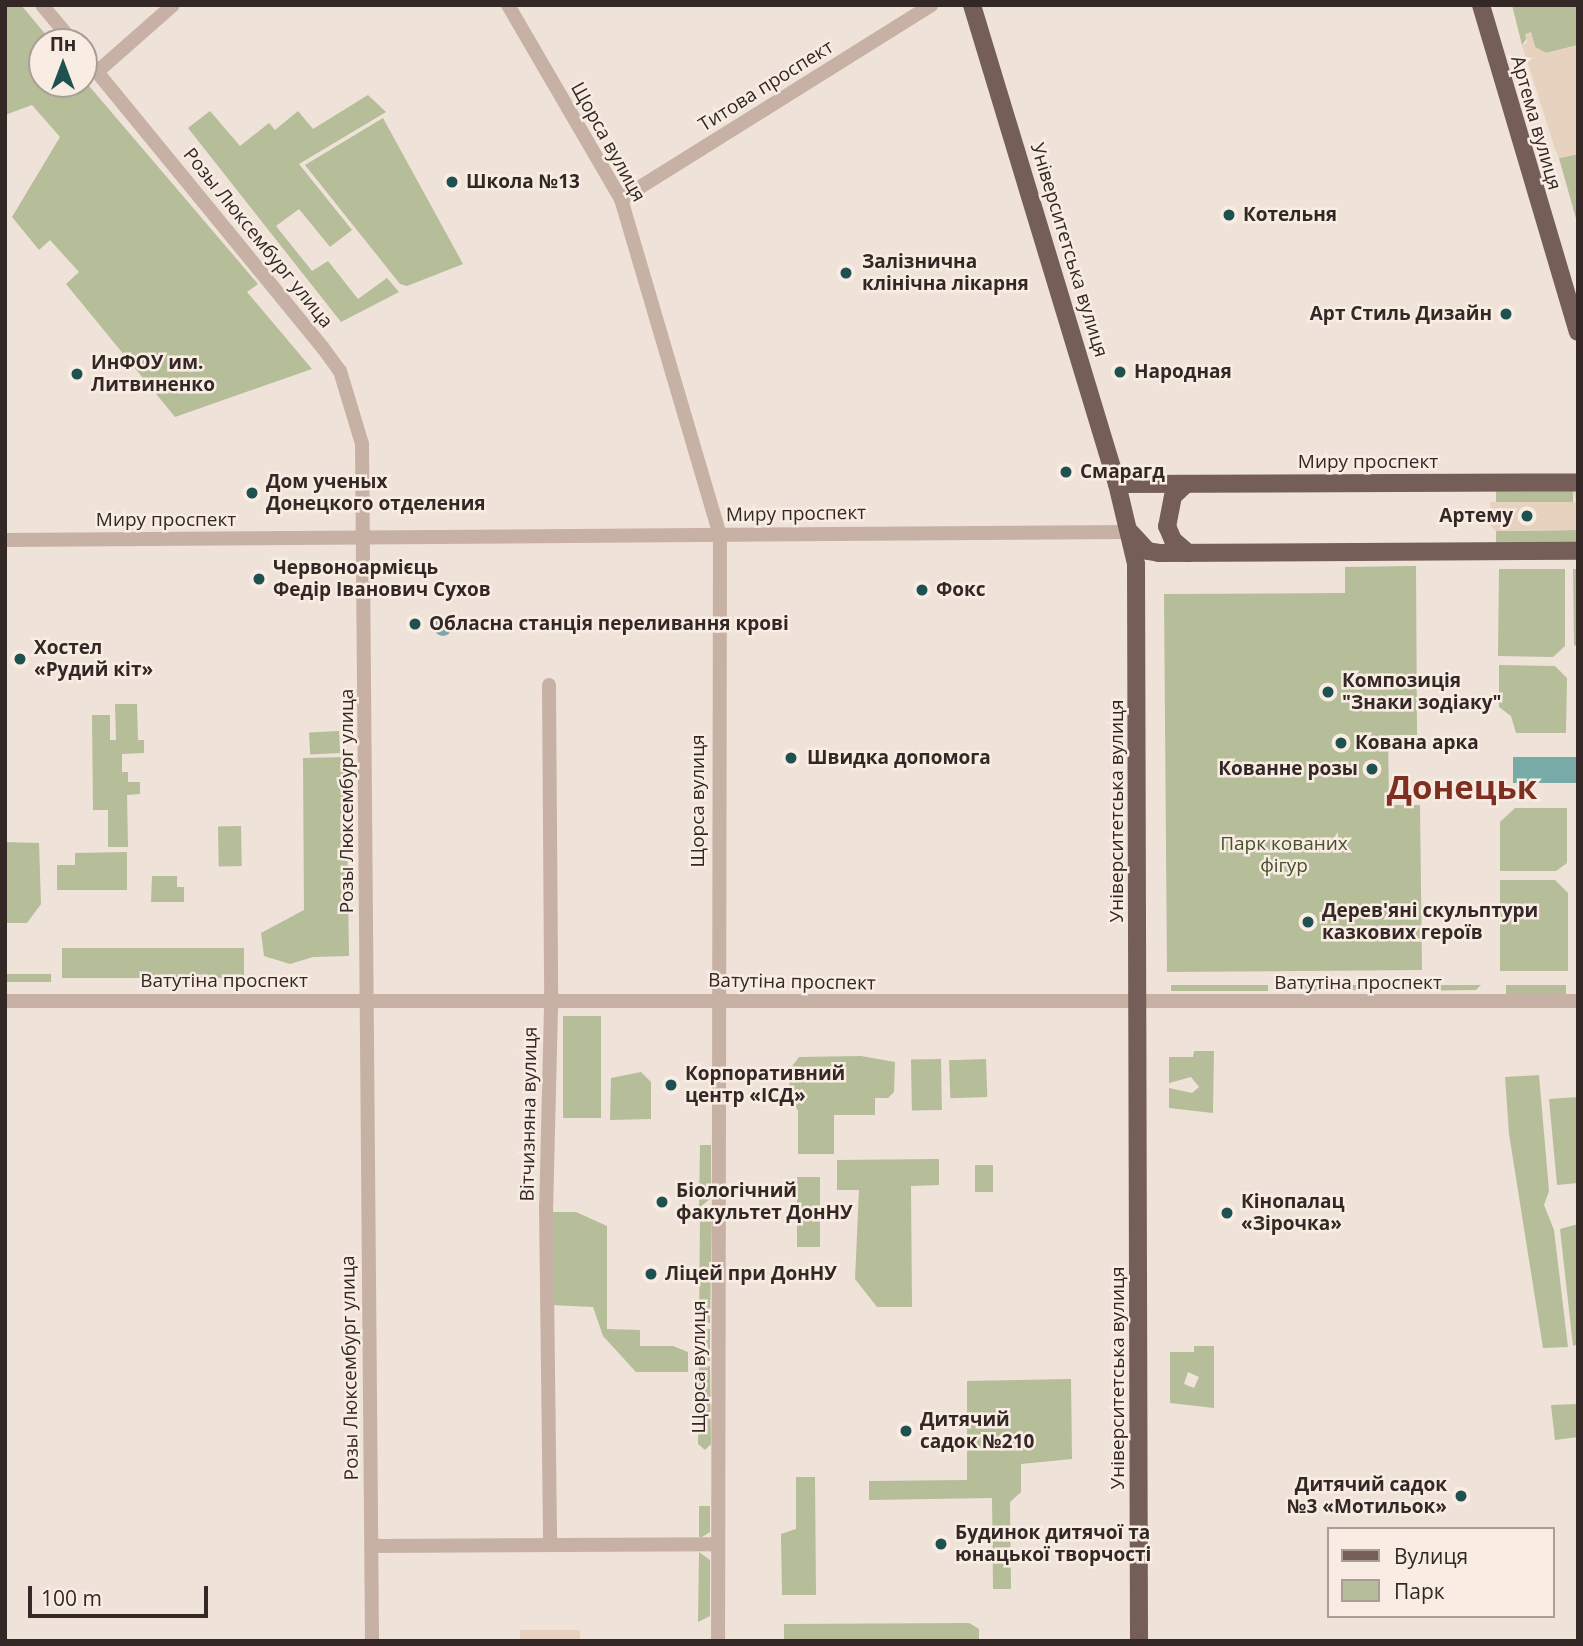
<!DOCTYPE html>
<meta charset="utf-8">
<style>
body{margin:0}
#map{position:relative;width:1583px;height:1646px;overflow:hidden;background:#efe2d8;font-family:"Open Sans",sans-serif}
div>[style]{position:absolute}
[style*='--x']{left:calc(var(--x)*1px);top:calc(var(--y)*1px);width:calc(var(--w)*1px);rotate:calc(var(--a)*1deg)}
.green>*{inset:0;background:#b5bd99;transform-origin:0 0}
.plaza>*{inset:0;background:#e7d1bf;transform-origin:0 0}
.water>*{inset:0;background:#78aba8;transform-origin:0 0}
.round{border-radius:50%}
.minor>*{height:14px;margin:-7px;padding:0 7px;transform-origin:7px;border-radius:7px;background:#c7b1a4}
.major>*{height:18px;margin:-9px;padding:0 9px;transform-origin:9px;border-radius:9px;background:#745e57}
.dots>*{width:19px;height:19px;translate:-50% -50%;box-sizing:border-box;border:4px solid #f8ece3;border-radius:50%}
span{translate:-50% -50%;white-space:nowrap;text-align:center;line-height:1.15;-webkit-text-stroke:5px #f8ece3;paint-order:stroke}
.street-label{font-size:19px;color:#332826}
.poi-label{font-size:19px;color:#332826;font-weight:700}
.left{translate:0 -50%;text-align:left}
.right{translate:-100% -50%;text-align:right}
.park-label{font-size:19px;color:#46502b}
.town-label{font-size:33px;color:#7e2f22;font-weight:700}
.frame{position:absolute;inset:0;border:7px solid #332826;pointer-events:none}
.legend{position:absolute;left:1327px;top:1527px;width:228px;height:91px;box-sizing:border-box;background:#f8ece3;border:2px solid #a99e97;margin:0;padding:9px 12px;list-style:none;font-size:21px;color:#332826}
.legend li{display:flex;align-items:center;gap:14px;height:35px}
.legend b{width:35px;border:2px solid #a99e97}
.north{position:absolute;left:28px;top:28px;width:70px;height:70px;box-sizing:border-box;background:#f8ece3;border:2px solid #a99e97;border-radius:50%;rotate:0deg;font-size:19px;font-weight:700;line-height:28px;text-align:center;color:#332826}
.north::after{content:'';display:block;margin:auto;width:24px;height:32px;background:#1d5250;clip-path:polygon(50% 0,100% 100%,50% 72%,0 100%)}
.scale{position:absolute;left:28px;top:1586px;width:180px;height:32px;box-sizing:border-box;border:4px solid #332826;border-top:0;padding-left:9px;font-size:21px;line-height:24px;white-space:nowrap;color:#332826;-webkit-text-stroke:5px #f8ece3;paint-order:stroke}
</style>
<div id="map">
<div class="green">
<i style="clip-path:polygon(5px 5px,21px 5px,52px 42px,42px 42px,42px 84px,84px 84px,84px 80px,258px 284px,247px 292px,312px 369px,175px 417px,66px 284px,79px 272px,50px 240px,39px 250px,12px 217px,60px 137px,32px 105px,5px 115px)"></i>
<i style="clip-path:polygon(1512px 5px,1578px 5px,1578px 45px,1546px 53px,1535px 47px,1531px 32px,1522px 45px)"></i>
<i style="clip-path:polygon(368px 95px,386px 112px,299px 164px,352px 230px,330px 247px,299px 209px,276px 226px,312px 271px,328px 261px,358px 299px,387px 278px,399px 292px,341px 322px,188px 128px,210px 111px,240px 146px,269px 123px,275px 130px,298px 111px,313px 129px)"></i>
<i style="clip-path:polygon(383px 118px,463px 264px,407px 286px,400px 284px,305px 165px)"></i>
<i style="clip-path:polygon(1578px 154px,1578px 226px,1559px 158px)"></i>
<i style="left:1496px;top:491px;width:77px;height:11px"></i>
<i style="clip-path:polygon(1578px 530px,1578px 544px,1496px 543px,1496px 531px)"></i>
<i style="clip-path:polygon(1416px 566px,1417px 735px,1388px 735px,1389px 805px,1420px 805px,1422px 970px,1167px 972px,1164px 594px,1345px 593px,1345px 567px)"></i>
<i style="clip-path:polygon(1499px 569px,1565px 569px,1565px 646px,1553px 657px,1498px 656px)"></i>
<i style="clip-path:polygon(1573px 569px,1578px 569px,1578px 647px,1574px 645px)"></i>
<i style="clip-path:polygon(1499px 665px,1555px 666px,1567px 678px,1566px 733px,1516px 733px,1511px 716px,1499px 707px)"></i>
<i style="clip-path:polygon(115px 704px,137px 704px,138px 740px,144px 740px,144px 753px,122px 754px,122px 772px,128px 772px,128px 782px,140px 782px,140px 794px,127px 795px,128px 847px,108px 847px,108px 810px,93px 810px,92px 715px,110px 715px,110px 740px,116px 740px)"></i>
<i style="left:339px;top:731px;width:22px;height:30px;rotate:87deg"></i>
<i style="clip-path:polygon(346px 757px,349px 956px,313px 957px,290px 964px,264px 956px,261px 933px,304px 910px,303px 758px)"></i>
<i style="clip-path:polygon(1515px 808px,1567px 808px,1567px 863px,1556px 871px,1500px 871px,1500px 822px)"></i>
<i style="left:241px;top:826px;width:40px;height:23px;rotate:89deg"></i>
<i style="clip-path:polygon(5px 842px,39px 843px,41px 904px,27px 923px,5px 923px)"></i>
<i style="clip-path:polygon(127px 852px,127px 890px,57px 890px,57px 865px,75px 865px,75px 853px)"></i>
<i style="clip-path:polygon(152px 876px,177px 876px,177px 887px,184px 887px,184px 902px,151px 902px)"></i>
<i style="clip-path:polygon(1500px 880px,1555px 880px,1568px 893px,1568px 971px,1500px 971px)"></i>
<i style="left:62px;top:948px;width:182px;height:30px"></i>
<i style="left:5px;top:974px;width:46px;height:8px"></i>
<i style="left:1171px;top:985px;width:97px;height:6px"></i>
<i style="clip-path:polygon(1274px 985px,1398px 985px,1398px 990px,1274px 991px)"></i>
<i style="clip-path:polygon(1401px 985px,1481px 985px,1476px 990px,1402px 991px)"></i>
<i style="left:1506px;top:985px;width:60px;height:9px"></i>
<i style="left:563px;top:1016px;width:38px;height:102px"></i>
<i style="clip-path:polygon(1194px 1051px,1214px 1051px,1213px 1113px,1169px 1108px,1169px 1088px,1192px 1093px,1199px 1087px,1191px 1077px,1169px 1083px,1169px 1057px,1193px 1057px)"></i>
<i style="clip-path:polygon(861px 1056px,895px 1062px,894px 1092px,888px 1098px,875px 1098px,875px 1115px,834px 1115px,834px 1154px,798px 1154px,798px 1110px,789px 1102px,790px 1069px,799px 1057px)"></i>
<i style="left:941px;top:1059px;width:51px;height:30px;rotate:89deg"></i>
<i style="left:986px;top:1059px;width:38px;height:37px;rotate:88deg"></i>
<i style="clip-path:polygon(641px 1072px,651px 1082px,651px 1119px,610px 1120px,611px 1078px)"></i>
<i style="clip-path:polygon(1539px 1075px,1549px 1191px,1544px 1205px,1554px 1230px,1568px 1347px,1543px 1348px,1509px 1134px,1505px 1077px)"></i>
<i style="clip-path:polygon(1578px 1097px,1578px 1183px,1557px 1185px,1549px 1099px)"></i>
<i style="clip-path:polygon(700px 1145px,711px 1145px,711px 1198px,699px 1208px)"></i>
<i style="clip-path:polygon(939px 1159px,939px 1185px,911px 1186px,912px 1307px,877px 1307px,855px 1279px,859px 1190px,837px 1190px,837px 1160px)"></i>
<i style="left:975px;top:1165px;width:18px;height:27px"></i>
<i style="left:797px;top:1177px;width:23px;height:70px"></i>
<i style="clip-path:polygon(712px 1207px,710px 1323px,699px 1323px,700px 1218px)"></i>
<i style="clip-path:polygon(549px 1212px,576px 1212px,607px 1226px,607px 1329px,640px 1330px,640px 1346px,673px 1346px,688px 1352px,688px 1372px,636px 1372px,603px 1336px,593px 1307px,550px 1305px)"></i>
<i style="clip-path:polygon(1578px 1224px,1578px 1344px,1573px 1346px,1560px 1229px)"></i>
<i style="left:699px;top:1329px;width:11px;height:32px"></i>
<i style="clip-path:polygon(evenodd,1194px 1346px,1214px 1346px,1214px 1408px,1170px 1403px,1170px 1352px,1194px 1352px,1194px 1346px,1188px 1372px,1199px 1377px,1194px 1388px,1184px 1384px,1188px 1372px)"></i>
<i style="clip-path:polygon(699px 1366px,710px 1366px,711px 1444px,705px 1450px,698px 1444px)"></i>
<i style="clip-path:polygon(1071px 1379px,1072px 1459px,1021px 1464px,1021px 1492px,1010px 1502px,1011px 1589px,993px 1589px,992px 1498px,869px 1500px,869px 1481px,967px 1480px,967px 1381px)"></i>
<i style="clip-path:polygon(1578px 1404px,1578px 1437px,1555px 1440px,1551px 1405px)"></i>
<i style="clip-path:polygon(796px 1477px,815px 1477px,816px 1595px,782px 1595px,781px 1534px,796px 1529px)"></i>
<i style="clip-path:polygon(699px 1506px,710px 1506px,710px 1532px,702px 1537px,699px 1537px)"></i>
<i style="clip-path:polygon(699px 1552px,710px 1560px,710px 1616px,698px 1622px)"></i>
<i style="clip-path:polygon(969px 1623px,979px 1629px,979px 1641px,784px 1641px,784px 1624px)"></i>
</div>
<div class="plaza">
<i style="clip-path:polygon(1531px 32px,1535px 47px,1546px 53px,1578px 45px,1578px 154px,1559px 158px,1555px 149px,1522px 45px,1527px 43px,1525px 34px)"></i>
<i style="clip-path:polygon(1573px 491px,1578px 491px,1578px 530px,1496px 531px,1491px 526px,1490px 502px,1576px 502px)"></i>
<i style="left:580px;top:1630px;width:11px;height:60px;rotate:90deg"></i>
</div>
<div class="water">
<i class="round" style="left:434px;top:618px;width:18px;height:18px"></i>
<i style="left:1578px;top:757px;width:26px;height:65px;rotate:90deg"></i>
</div>
<div class="minor">
<i style="--x:42;--y:5;--w:48;--a:50"></i>
<i style="--x:508;--y:5;--w:225;--a:59.8"></i>
<i style="--x:621;--y:199;--w:350;--a:73.6"></i>
<i style="--x:720;--y:535;--w:1106;--a:90.1"></i>
<i style="--x:84;--y:56;--w:377;--a:50.7"></i>
<i style="--x:323;--y:348;--w:29;--a:54"></i>
<i style="--x:340;--y:371;--w:76;--a:73.2"></i>
<i style="--x:362;--y:444;--w:1197;--a:89.52"></i>
<i style="--x:97;--y:72;--w:101;--a:-41.4"></i>
<i style="--x:621;--y:199;--w:366;--a:-32"></i>
<i style="--x:5;--y:540;--w:1125;--a:-0.41"></i>
<i style="--x:549;--y:685;--w:323;--a:89.6"></i>
<i style="--x:551;--y:1008;--w:198;--a:91.4"></i>
<i style="--x:546;--y:1206;--w:339;--a:89.3"></i>
<i style="--x:5;--y:1001;--w:1573;--a:0"></i>
<i style="--x:372;--y:1546;--w:346;--a:-0.3"></i>
</div>
<div class="major">
<i style="--x:972;--y:5;--w:500;--a:73.16"></i>
<i style="--x:1117;--y:484;--w:82;--a:76.6"></i>
<i style="--x:1136;--y:564;--w:1077;--a:89.84"></i>
<i style="--x:1481;--y:5;--w:341;--a:73.5"></i>
<i style="--x:1117;--y:484;--w:461;--a:-0.2"></i>
<i style="--x:1185;--y:485;--w:16;--a:137"></i>
<i style="--x:1173;--y:496;--w:31;--a:101"></i>
<i style="--x:1167;--y:526;--w:15;--a:67"></i>
<i style="--x:1173;--y:540;--w:20;--a:41"></i>
<i style="--x:1130;--y:532;--w:26;--a:47"></i>
<i style="--x:1148;--y:551;--w:11;--a:10"></i>
<i style="--x:1159;--y:553;--w:419;--a:-0.3"></i>
</div>
<div class="dots">
<i style="left:452px;top:182px;background:#1d5250"></i>
<i style="left:1229px;top:215px;background:#1d5250"></i>
<i style="left:846px;top:273px;background:#1d5250"></i>
<i style="left:1506px;top:314px;background:#1d5250"></i>
<i style="left:1120px;top:372px;background:#1d5250"></i>
<i style="left:77px;top:374px;background:#1d5250"></i>
<i style="left:1066px;top:472px;background:#1d5250"></i>
<i style="left:252px;top:493px;background:#1d5250"></i>
<i style="left:1527px;top:516px;background:#1d5250"></i>
<i style="left:259px;top:579px;background:#1d5250"></i>
<i style="left:922px;top:590px;background:#1d5250"></i>
<i style="left:415px;top:624px;background:#1d5250"></i>
<i style="left:20px;top:659px;background:#1d5250"></i>
<i style="left:1328px;top:692px;background:#1d5250"></i>
<i style="left:1341px;top:743px;background:#1d5250"></i>
<i style="left:791px;top:758px;background:#1d5250"></i>
<i style="left:1372px;top:769px;background:#1d5250"></i>
<i style="left:1308px;top:922px;background:#1d5250"></i>
<i style="left:671px;top:1085px;background:#1d5250"></i>
<i style="left:662px;top:1202px;background:#1d5250"></i>
<i style="left:1227px;top:1213px;background:#1d5250"></i>
<i style="left:651px;top:1274px;background:#1d5250"></i>
<i style="left:906px;top:1431px;background:#1d5250"></i>
<i style="left:1461px;top:1496px;background:#1d5250"></i>
<i style="left:941px;top:1544px;background:#1d5250"></i>
</div>
<div class="street-label">
<span style="left:766px;top:86px;rotate:-32deg">Титова проспект</span>
<span style="left:1536px;top:123px;rotate:74deg">Артема вулиця</span>
<span style="left:608px;top:142px;rotate:61deg">Щорса вулиця</span>
<span style="left:258px;top:238px;rotate:51deg">Розы Люксембург улица</span>
<span style="left:1069px;top:250px;rotate:73deg">Університетська вулиця</span>
<span style="left:1368px;top:462px">Миру проспект</span>
<span style="left:796px;top:514px;rotate:-1deg">Миру проспект</span>
<span style="left:166px;top:520px">Миру проспект</span>
<span style="left:347px;top:801px;rotate:-90deg">Розы Люксембург улица</span>
<span style="left:698px;top:801px;rotate:-90deg">Щорса вулиця</span>
<span style="left:1117px;top:811px;rotate:-90deg">Університетська вулиця</span>
<span style="left:224px;top:981px">Ватутіна проспект</span>
<span style="left:792px;top:982px;rotate:1deg">Ватутіна проспект</span>
<span style="left:1358px;top:983px">Ватутіна проспект</span>
<span style="left:529px;top:1114px;rotate:-89deg">Вітчизняна вулиця</span>
<span style="left:699px;top:1367px;rotate:-90deg">Щорса вулиця</span>
<span style="left:350px;top:1368px;rotate:-91deg">Розы Люксембург улица</span>
<span style="left:1118px;top:1378px;rotate:-90deg">Університетська вулиця</span>
</div>
<div class="poi-label">
<span class="left" style="left:466px;top:182px">Школа №13</span>
<span class="left" style="left:1243px;top:215px">Котельня</span>
<span class="left" style="left:862px;top:273px">Залізнична<br>клінічна лікарня</span>
<span class="right" style="left:1492px;top:314px">Арт Стиль Дизайн</span>
<span class="left" style="left:91px;top:374px">ИнФОУ им.<br>Литвиненко</span>
<span class="left" style="left:1134px;top:372px">Народная</span>
<span class="left" style="left:1080px;top:472px">Смарагд</span>
<span class="left" style="left:266px;top:493px">Дом ученых<br>Донецкого отделения</span>
<span class="right" style="left:1513px;top:516px">Артему</span>
<span class="left" style="left:273px;top:579px">Червоноармієць<br>Федір Іванович Сухов</span>
<span class="left" style="left:936px;top:590px">Фокс</span>
<span class="left" style="left:429px;top:624px">Обласна станція переливання крові</span>
<span class="left" style="left:34px;top:659px">Хостел<br>«Рудий кіт»</span>
<span class="left" style="left:1342px;top:692px">Композиція<br>"Знаки зодіаку"</span>
<span class="left" style="left:1355px;top:743px">Кована арка</span>
<span class="left" style="left:807px;top:758px">Швидка допомога</span>
<span class="right" style="left:1358px;top:769px">Кованне розы</span>
<span class="left" style="left:1322px;top:922px">Дерев'яні скульптури<br>казкових героїв</span>
<span class="left" style="left:685px;top:1085px">Корпоративний<br>центр «ІСД»</span>
<span class="left" style="left:676px;top:1202px">Біологічний<br>факультет ДонНУ</span>
<span class="left" style="left:1241px;top:1213px">Кінопалац<br>«Зірочка»</span>
<span class="left" style="left:665px;top:1274px">Ліцей при ДонНУ</span>
<span class="left" style="left:920px;top:1431px">Дитячий<br>садок №210</span>
<span class="right" style="left:1447px;top:1496px">Дитячий садок<br>№3 «Мотильок»</span>
<span class="left" style="left:955px;top:1544px">Будинок дитячої та<br>юнацької творчості</span>
</div>
<div class="park-label">
<span style="left:1284px;top:855px">Парк кованих<br>фігур</span>
</div>
<div class="town-label">
<span style="left:1462px;top:787px">Донецьк</span>
</div>
<div class="frame"></div>
<ul class="legend">
<li><b style="height:9px;background:#745e57"></b>Вулиця</li>
<li><b style="height:19px;background:#b5bd99"></b>Парк</li>
</ul>
<div class="north">Пн</div>
<div class="scale">100 m</div>
</div>
